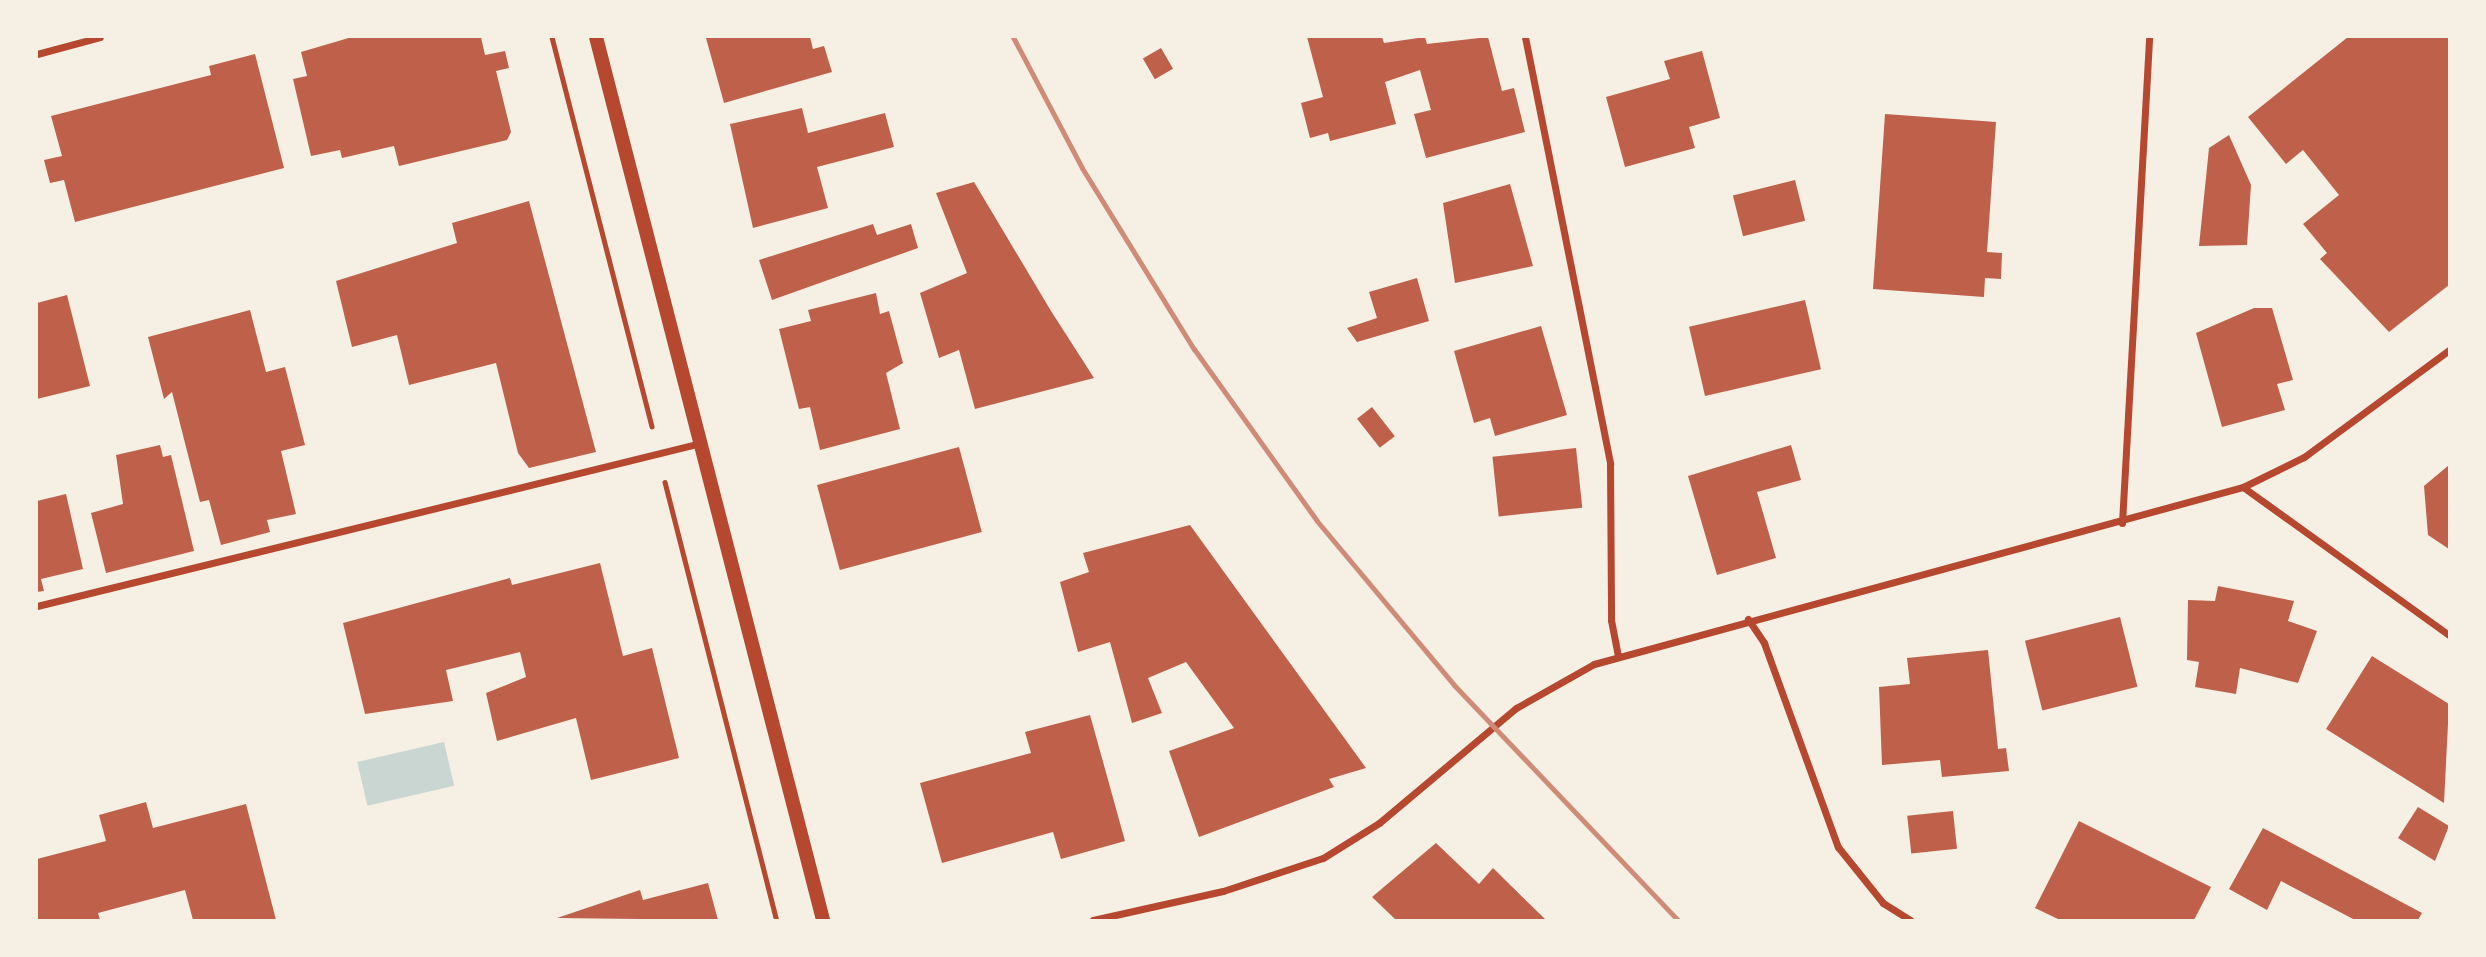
<!DOCTYPE html>
<style>
body{margin:0}
#map{position:relative;width:2486px;height:957px;overflow:hidden;background:#f6efe4;font-family:Lato,sans-serif}
div>[style]{position:absolute}
[style*='--x']{left:calc(var(--x)*1px);top:calc(var(--y)*1px);width:calc(var(--w)*1px);rotate:calc(var(--a)*1deg)}
.water>*{inset:0;background:#c9d6d2;transform-origin:0 0}
.building>*{inset:0;background:#bf614a;transform-origin:0 0}
.path>*{height:4.5px;margin:-2.25px;padding:0 2.25px;transform-origin:2.25px;border-radius:2.25px;background:#b5482f}
.minor>*{height:7px;margin:-3.5px;padding:0 3.5px;transform-origin:3.5px;border-radius:3.5px;background:#b5482f}
.secondary>*{height:14px;margin:-7px;padding:0 7px;transform-origin:7px;border-radius:7px;background:#b5482f}
.rail>*{height:5px;margin:-2.5px;padding:0 2.5px;transform-origin:2.5px;border-radius:2.5px;background:#cf8b77}
span{translate:-50% -50%;white-space:nowrap;text-align:center;line-height:1.15;-webkit-text-stroke:6px #f6efe4;paint-order:stroke}
.frame{position:absolute;inset:0;border:38px solid #f6efe4;pointer-events:none}
</style>
<div id="map">
<div class="water">
<i style="left:444px;top:742px;width:45px;height:89px;rotate:77deg"></i>
</div>
<div class="building">
<i style="clip-path:polygon(352px 37px,481px 37px,485px 55px,505px 51px,509px 68px,496px 71px,511px 132px,507px 140px,399px 166px,394px 146px,342px 158px,340px 150px,311px 156px,293px 79px,307px 76px,301px 52px)"></i>
<i style="clip-path:polygon(810px 37px,813px 49px,824px 46px,832px 72px,724px 103px,706px 38px)"></i>
<i style="clip-path:polygon(1307px 37px,1382px 37px,1384px 43px,1425px 37px,1427px 44px,1488px 37px,1502px 91px,1514px 88px,1525px 132px,1426px 158px,1414px 114px,1431px 110px,1420px 70px,1385px 82px,1396px 124px,1330px 141px,1328px 133px,1310px 138px,1301px 103px,1323px 97px)"></i>
<i style="clip-path:polygon(2348px 37px,2449px 37px,2449px 285px,2389px 332px,2320px 259px,2327px 253px,2303px 224px,2339px 195px,2303px 150px,2286px 164px,2248px 117px)"></i>
<i style="left:1161px;top:48px;width:24px;height:21px;rotate:60deg"></i>
<i style="clip-path:polygon(1702px 51px,1720px 118px,1689px 127px,1695px 148px,1625px 167px,1606px 97px,1670px 79px,1664px 61px)"></i>
<i style="clip-path:polygon(255px 54px,284px 168px,75px 222px,64px 180px,50px 183px,44px 160px,62px 156px,51px 116px,211px 75px,209px 66px)"></i>
<i style="clip-path:polygon(802px 108px,808px 133px,885px 113px,894px 147px,817px 167px,828px 208px,753px 228px,730px 124px)"></i>
<i style="clip-path:polygon(1885px 114px,1996px 122px,1987px 252px,2002px 253px,2001px 279px,1985px 278px,1984px 297px,1873px 289px)"></i>
<i style="clip-path:polygon(2229px 135px,2251px 185px,2247px 245px,2199px 246px,2209px 148px)"></i>
<i style="left:1795px;top:180px;width:42px;height:64px;rotate:76deg"></i>
<i style="clip-path:polygon(974px 182px,1051px 311px,1094px 378px,975px 409px,959px 350px,939px 358px,920px 293px,967px 273px,936px 193px)"></i>
<i style="clip-path:polygon(1510px 184px,1533px 266px,1455px 283px,1443px 203px)"></i>
<i style="clip-path:polygon(529px 201px,596px 452px,529px 468px,518px 453px,496px 363px,409px 385px,397px 335px,352px 347px,336px 281px,457px 243px,452px 223px)"></i>
<i style="clip-path:polygon(873px 224px,877px 235px,911px 224px,918px 248px,772px 300px,759px 260px)"></i>
<i style="clip-path:polygon(1417px 278px,1429px 321px,1357px 342px,1347px 328px,1377px 318px,1369px 292px)"></i>
<i style="clip-path:polygon(876px 293px,880px 314px,889px 311px,903px 363px,886px 373px,900px 429px,820px 450px,810px 407px,799px 409px,779px 329px,811px 321px,808px 310px)"></i>
<i style="clip-path:polygon(67px 295px,90px 386px,37px 399px,37px 303px)"></i>
<i style="left:1805px;top:300px;width:71px;height:119px;rotate:77deg"></i>
<i style="clip-path:polygon(2254px 308px,2272px 308px,2293px 380px,2277px 384px,2285px 410px,2222px 427px,2196px 333px)"></i>
<i style="clip-path:polygon(250px 310px,266px 372px,285px 367px,305px 445px,281px 451px,296px 514px,267px 520px,270px 532px,221px 545px,209px 500px,200px 502px,172px 392px,164px 399px,148px 337px)"></i>
<i style="clip-path:polygon(1541px 326px,1567px 415px,1495px 436px,1490px 418px,1474px 423px,1454px 351px)"></i>
<i style="left:1372px;top:407px;width:37px;height:19px;rotate:52deg"></i>
<i style="clip-path:polygon(160px 445px,163px 457px,171px 455px,194px 551px,106px 573px,91px 513px,123px 504px,116px 455px)"></i>
<i style="clip-path:polygon(1791px 445px,1801px 480px,1757px 492px,1776px 558px,1717px 575px,1688px 476px)"></i>
<i style="left:959px;top:447px;width:88px;height:147px;rotate:75deg"></i>
<i style="left:1576px;top:448px;width:60px;height:84px;rotate:84deg"></i>
<i style="clip-path:polygon(2449px 465px,2449px 549px,2428px 535px,2424px 486px)"></i>
<i style="clip-path:polygon(66px 494px,83px 569px,41px 579px,44px 591px,37px 592px,37px 501px)"></i>
<i style="clip-path:polygon(1190px 525px,1366px 768px,1329px 779px,1334px 787px,1199px 837px,1169px 751px,1234px 728px,1186px 662px,1148px 678px,1162px 713px,1132px 723px,1110px 642px,1078px 652px,1060px 582px,1089px 572px,1083px 553px)"></i>
<i style="clip-path:polygon(600px 563px,623px 656px,652px 648px,679px 758px,591px 780px,576px 718px,497px 741px,486px 693px,526px 677px,520px 652px,446px 670px,453px 701px,365px 714px,343px 623px,510px 578px,512px 585px)"></i>
<i style="clip-path:polygon(2218px 586px,2294px 601px,2288px 621px,2317px 631px,2298px 683px,2240px 668px,2236px 694px,2195px 687px,2199px 662px,2187px 660px,2188px 600px,2215px 601px)"></i>
<i style="left:2120px;top:617px;width:72px;height:98px;rotate:76deg"></i>
<i style="clip-path:polygon(1988px 650px,1998px 749px,2006px 748px,2009px 771px,1942px 777px,1940px 760px,1882px 765px,1879px 687px,1910px 684px,1907px 658px)"></i>
<i style="clip-path:polygon(2372px 656px,2449px 704px,2444px 803px,2326px 729px)"></i>
<i style="clip-path:polygon(1090px 715px,1125px 841px,1061px 859px,1053px 832px,942px 863px,920px 783px,1031px 753px,1025px 732px)"></i>
<i style="clip-path:polygon(146px 802px,153px 828px,246px 804px,276px 920px,193px 920px,185px 890px,98px 913px,100px 920px,37px 920px,37px 859px,106px 841px,99px 815px)"></i>
<i style="clip-path:polygon(2418px 807px,2449px 826px,2435px 861px,2398px 838px)"></i>
<i style="left:1953px;top:811px;width:38px;height:46px;rotate:84deg"></i>
<i style="clip-path:polygon(2079px 821px,2211px 887px,2194px 920px,2060px 920px,2035px 908px)"></i>
<i style="clip-path:polygon(2263px 828px,2422px 913px,2418px 920px,2355px 920px,2281px 881px,2267px 910px,2229px 889px)"></i>
<i style="clip-path:polygon(1436px 843px,1479px 884px,1493px 868px,1546px 920px,1396px 920px,1372px 897px)"></i>
<i style="clip-path:polygon(708px 883px,718px 920px,557px 918px,640px 890px,643px 900px)"></i>
</div>
<div class="path">
<i style="--x:552;--y:37;--w:402;--a:75.6"></i>
<i style="--x:665;--y:482;--w:452;--a:75.7"></i>
</div>
<div class="minor">
<i style="--x:1525;--y:37;--w:435;--a:78.7"></i>
<i style="--x:1610;--y:464;--w:156;--a:89.6"></i>
<i style="--x:1611;--y:620;--w:36;--a:79"></i>
<i style="--x:37;--y:54;--w:65;--a:-15.1"></i>
<i style="--x:2243;--y:487;--w:254;--a:35.7"></i>
<i style="--x:2122;--y:523;--w:487;--a:-86.8"></i>
<i style="--x:37;--y:606;--w:684;--a:-13.79"></i>
<i style="--x:1748;--y:619;--w:29;--a:56"></i>
<i style="--x:1764;--y:643;--w:217;--a:70.1"></i>
<i style="--x:1838;--y:847;--w:72;--a:51.2"></i>
<i style="--x:1883;--y:903;--w:32;--a:32"></i>
<i style="--x:1093;--y:920;--w:133;--a:-12.6"></i>
<i style="--x:1223;--y:891;--w:105;--a:-18.3"></i>
<i style="--x:1323;--y:858;--w:66;--a:-32"></i>
<i style="--x:1379;--y:823;--w:179;--a:-40"></i>
<i style="--x:1516;--y:708;--w:90;--a:-29.4"></i>
<i style="--x:1594;--y:664;--w:673;--a:-15.26"></i>
<i style="--x:2243;--y:487;--w:68;--a:-26.2"></i>
<i style="--x:2304;--y:457;--w:180;--a:-36.4"></i>
</div>
<div class="secondary">
<i style="--x:596;--y:37;--w:912;--a:75.58"></i>
</div>
<div class="rail">
<i style="--x:1013;--y:37;--w:148;--a:62.2"></i>
<i style="--x:1082;--y:168;--w:213;--a:58.3"></i>
<i style="--x:1194;--y:349;--w:211;--a:54.4"></i>
<i style="--x:1317;--y:521;--w:214;--a:50.1"></i>
<i style="--x:1454;--y:685;--w:325;--a:46.4"></i>
</div>
<div class="frame"></div>
</div>
